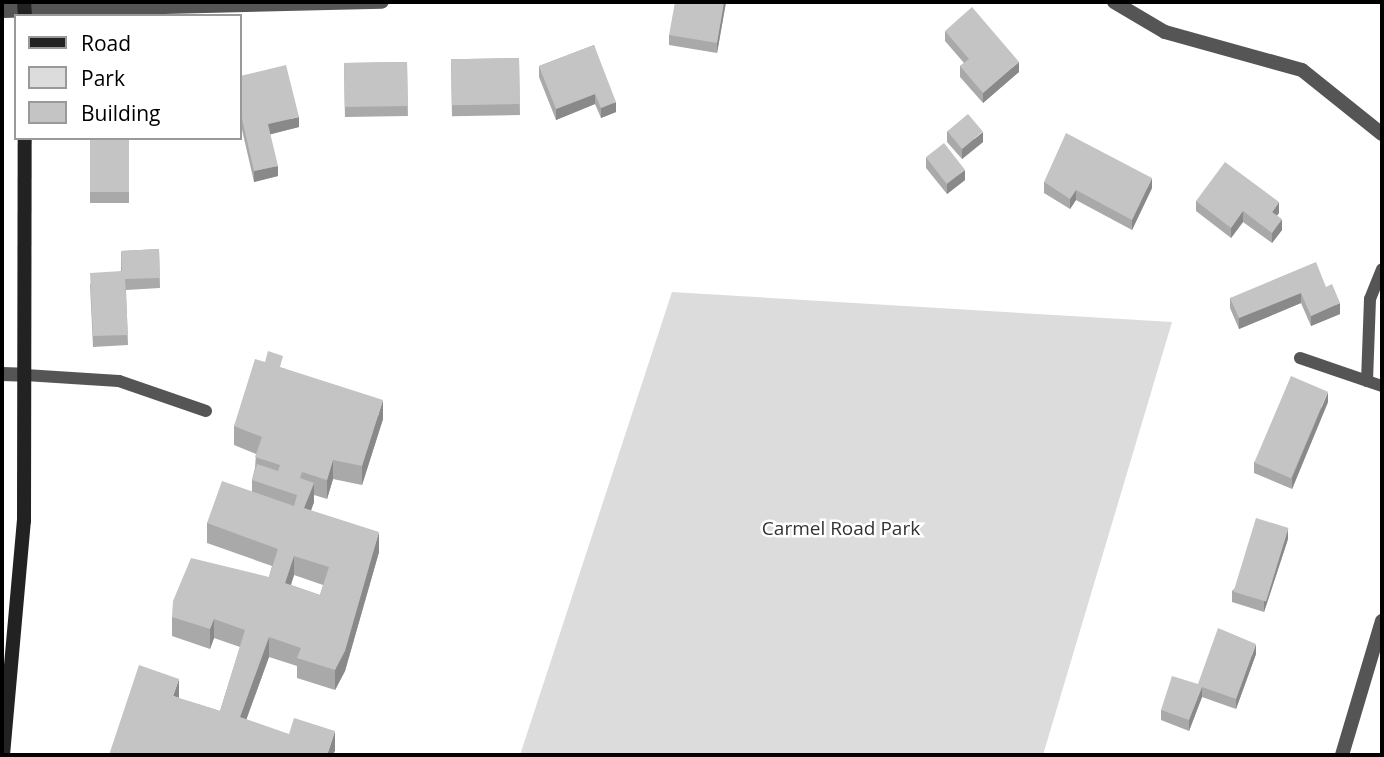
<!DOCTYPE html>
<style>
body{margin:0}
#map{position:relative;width:1384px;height:757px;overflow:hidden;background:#fff;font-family:"Open Sans",sans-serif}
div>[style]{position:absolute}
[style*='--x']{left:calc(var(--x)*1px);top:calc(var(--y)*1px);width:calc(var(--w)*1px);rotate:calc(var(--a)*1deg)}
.green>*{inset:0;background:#dcdcdc}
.lane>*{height:12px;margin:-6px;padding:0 6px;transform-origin:6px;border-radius:6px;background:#555}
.street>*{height:14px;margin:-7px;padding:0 7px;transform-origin:7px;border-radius:7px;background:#555}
.secondary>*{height:14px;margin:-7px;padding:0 7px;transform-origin:7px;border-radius:7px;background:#222}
.wall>*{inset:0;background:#a9a9a9;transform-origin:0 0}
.shaded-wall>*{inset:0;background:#898989}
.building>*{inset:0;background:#c4c4c4;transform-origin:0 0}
span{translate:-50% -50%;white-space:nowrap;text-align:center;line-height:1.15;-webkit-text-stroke:5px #fff;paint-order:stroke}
.park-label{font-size:19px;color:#333}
.frame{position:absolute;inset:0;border:4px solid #000;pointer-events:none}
.legend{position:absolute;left:14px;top:14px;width:228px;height:126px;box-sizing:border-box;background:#fff;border:2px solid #999;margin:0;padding:9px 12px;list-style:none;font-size:21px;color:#000}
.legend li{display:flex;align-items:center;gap:14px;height:35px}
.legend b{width:35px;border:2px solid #999}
</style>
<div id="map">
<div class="green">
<i style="clip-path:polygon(672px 292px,1172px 322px,1043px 755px,520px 755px)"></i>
</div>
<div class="lane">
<i style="--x:1300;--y:358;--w:87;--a:18.9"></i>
<i style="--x:25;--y:375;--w:94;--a:3.7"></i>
<i style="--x:119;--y:381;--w:92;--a:19"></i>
<i style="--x:1367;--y:381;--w:82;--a:-87.9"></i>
<i style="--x:1370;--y:299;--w:32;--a:-68"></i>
</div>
<div class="street">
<i style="--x:1114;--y:2;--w:59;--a:30.5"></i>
<i style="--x:1165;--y:32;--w:142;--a:15.5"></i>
<i style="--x:1302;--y:70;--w:102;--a:38.7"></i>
<i style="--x:2;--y:11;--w:380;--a:-1.4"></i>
<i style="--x:2;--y:374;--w:23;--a:2"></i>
<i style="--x:1342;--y:755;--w:140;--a:-73.4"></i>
</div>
<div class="secondary">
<i style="--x:24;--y:2;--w:14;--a:86"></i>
<i style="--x:3;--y:755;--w:235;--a:-84.9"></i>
<i style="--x:24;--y:521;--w:383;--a:-89.9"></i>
</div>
<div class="wall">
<i style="clip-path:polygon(726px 2px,717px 53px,669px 45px,669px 35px)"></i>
<i style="clip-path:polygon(945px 31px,1019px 72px,983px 103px,960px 77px,960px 66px,964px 63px,945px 41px)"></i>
<i style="clip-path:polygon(594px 45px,616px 112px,601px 118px,595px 104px,556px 120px,539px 77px,539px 66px)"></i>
<i style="left:519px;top:58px;width:57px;height:68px;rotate:89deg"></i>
<i style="left:407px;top:62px;width:54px;height:63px;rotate:89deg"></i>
<i style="clip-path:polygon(240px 76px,299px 127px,270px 134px,278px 176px,254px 182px,240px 121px)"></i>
<i style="clip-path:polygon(947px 131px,983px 142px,962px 159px,947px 142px)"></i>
<i style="left:90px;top:138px;width:39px;height:65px"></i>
<i style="clip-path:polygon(926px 157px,965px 180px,947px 194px,926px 168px)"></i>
<i style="clip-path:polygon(1044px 182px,1152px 188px,1132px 230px,1076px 200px,1070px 209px,1044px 193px)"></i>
<i style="clip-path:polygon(1196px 201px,1279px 213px,1277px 215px,1282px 230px,1272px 243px,1243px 222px,1231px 238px,1196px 211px)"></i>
<i style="clip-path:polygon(159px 249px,160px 288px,126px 290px,128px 345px,93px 347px,90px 284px,121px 271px,121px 251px)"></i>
<i style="clip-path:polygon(1326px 287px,1340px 314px,1311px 326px,1301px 303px,1239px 329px,1230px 308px,1230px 298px)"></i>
<i style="clip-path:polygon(evenodd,283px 368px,383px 419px,362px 485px,333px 479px,327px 499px,314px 495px,314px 502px,311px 511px,379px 552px,345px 671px,335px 690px,297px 678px,297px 666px,269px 657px,246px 720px,335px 751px,179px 698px,220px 711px,240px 647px,214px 638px,210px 649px,172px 636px,172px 617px,269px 577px,272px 566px,207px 543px,207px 523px,252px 491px,252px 480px,255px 468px,256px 454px,234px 445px,234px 426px,283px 368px,294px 575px,323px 585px,320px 595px,291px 585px,294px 575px)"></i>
<i style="clip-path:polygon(1328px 402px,1292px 489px,1254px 473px,1254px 462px)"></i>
<i style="clip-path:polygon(1288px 539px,1264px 612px,1232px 602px,1232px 591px)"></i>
<i style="clip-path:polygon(1256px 654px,1236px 709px,1202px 697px,1189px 731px,1161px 720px,1161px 710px,1198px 684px)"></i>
</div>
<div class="shaded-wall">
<i style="clip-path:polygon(724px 2px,726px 2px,717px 53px,717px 43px)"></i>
<i style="clip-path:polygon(1019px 62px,1019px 72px,983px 103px,983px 93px)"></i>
<i style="clip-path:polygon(595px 94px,595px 104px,556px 120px,556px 109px)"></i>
<i style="clip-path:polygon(616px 102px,616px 112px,601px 118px,601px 108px)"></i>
<i style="clip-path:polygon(299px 117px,299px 127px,268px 135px,268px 124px)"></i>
<i style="clip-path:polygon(983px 132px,983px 142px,962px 159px,962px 149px)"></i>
<i style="clip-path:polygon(278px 166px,278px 176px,254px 182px,254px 171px)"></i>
<i style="clip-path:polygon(965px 170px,965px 180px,947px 194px,947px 183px)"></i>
<i style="clip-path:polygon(1152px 178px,1152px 188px,1132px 230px,1132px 220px)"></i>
<i style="clip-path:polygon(1076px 190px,1076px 200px,1070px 209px,1070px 199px)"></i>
<i style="clip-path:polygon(1279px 202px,1279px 213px,1272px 222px,1272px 212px)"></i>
<i style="clip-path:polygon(1243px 211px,1243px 222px,1231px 238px,1231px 228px)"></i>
<i style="clip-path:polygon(1282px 219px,1282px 230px,1272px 243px,1272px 233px)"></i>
<i style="clip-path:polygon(1301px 293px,1301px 303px,1239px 329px,1239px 318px)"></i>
<i style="clip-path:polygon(1340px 303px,1340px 314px,1311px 326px,1311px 316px)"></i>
<i style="clip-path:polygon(1328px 392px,1328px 402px,1292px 489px,1292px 478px)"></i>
<i style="clip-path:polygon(383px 400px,383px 419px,362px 485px,362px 466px)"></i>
<i style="clip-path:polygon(333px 460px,333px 479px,327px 499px,327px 480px)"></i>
<i style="clip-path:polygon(314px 483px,314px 502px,304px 528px,304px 508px)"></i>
<i style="clip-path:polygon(1288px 528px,1288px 539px,1264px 612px,1264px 602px)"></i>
<i style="clip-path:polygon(379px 532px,379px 552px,345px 671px,335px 690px,335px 670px)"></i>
<i style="clip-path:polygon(294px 556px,294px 575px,285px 603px,285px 583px)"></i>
<i style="clip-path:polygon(214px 619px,214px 638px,210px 649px,210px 629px)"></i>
<i style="clip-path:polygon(269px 637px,269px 657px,240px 737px,240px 717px)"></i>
<i style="clip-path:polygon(1256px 644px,1256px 654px,1236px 709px,1236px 699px)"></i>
<i style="clip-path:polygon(179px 679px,179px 698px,173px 696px)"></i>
<i style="clip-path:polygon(1202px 687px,1202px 697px,1189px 731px,1189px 720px)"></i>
<i style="clip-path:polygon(335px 731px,335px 751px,333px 755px,327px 755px)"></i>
</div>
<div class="building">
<i style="clip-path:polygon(675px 2px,724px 2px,717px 43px,669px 35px)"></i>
<i style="clip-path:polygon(972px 7px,1019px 62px,983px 93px,960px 66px,969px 59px,945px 31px)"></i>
<i style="clip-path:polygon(594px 45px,616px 102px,601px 108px,595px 94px,556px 109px,539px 66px)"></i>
<i style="left:519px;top:58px;width:46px;height:68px;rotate:89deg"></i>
<i style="left:407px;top:62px;width:44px;height:63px;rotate:89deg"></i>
<i style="clip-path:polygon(286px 65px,299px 117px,268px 124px,278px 166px,254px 171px,240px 110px,240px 76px)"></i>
<i style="left:968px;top:114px;width:23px;height:27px;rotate:50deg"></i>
<i style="clip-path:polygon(1066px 133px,1152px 178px,1132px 220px,1076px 190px,1070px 199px,1044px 182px)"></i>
<i style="left:90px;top:138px;width:39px;height:54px"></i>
<i style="left:944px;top:143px;width:34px;height:23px;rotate:52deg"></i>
<i style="clip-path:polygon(1225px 162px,1279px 202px,1272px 212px,1282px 219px,1272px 233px,1243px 211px,1231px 228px,1196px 201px)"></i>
<i style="clip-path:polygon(159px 249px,160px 278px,125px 279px,128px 335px,93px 336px,90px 273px,122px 271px,121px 251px)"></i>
<i style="clip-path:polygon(1316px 262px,1326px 287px,1332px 284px,1340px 303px,1311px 316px,1301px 293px,1239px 318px,1230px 298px)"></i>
<i style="clip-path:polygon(evenodd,268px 351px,283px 356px,280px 367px,383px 400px,362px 466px,333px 460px,327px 480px,302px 472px,300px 478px,314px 483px,304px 508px,379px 532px,345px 651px,335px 670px,297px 658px,301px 648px,269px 637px,240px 717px,289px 734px,294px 718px,335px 731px,327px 755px,109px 755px,139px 665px,179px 679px,173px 696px,220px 711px,245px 630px,214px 619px,210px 629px,172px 617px,173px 601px,191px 558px,269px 577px,278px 549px,207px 523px,222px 481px,294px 506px,297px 495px,252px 480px,257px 464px,278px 471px,280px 465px,255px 457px,262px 437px,234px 426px,255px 359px,265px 362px,268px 351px,294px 556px,329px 567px,320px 595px,285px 583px,294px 556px)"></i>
<i style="left:1291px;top:376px;width:40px;height:94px;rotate:23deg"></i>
<i style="left:1256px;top:518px;width:34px;height:77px;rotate:17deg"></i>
<i style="clip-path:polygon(1218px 628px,1256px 644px,1236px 699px,1202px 687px,1189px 720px,1161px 710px,1172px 676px,1198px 684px)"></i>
</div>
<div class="park-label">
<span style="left:841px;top:529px">Carmel Road Park</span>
</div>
<div class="frame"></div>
<ul class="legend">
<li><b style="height:9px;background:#222"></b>Road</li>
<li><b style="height:19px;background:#dcdcdc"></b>Park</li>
<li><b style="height:19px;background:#c4c4c4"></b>Building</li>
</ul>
</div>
